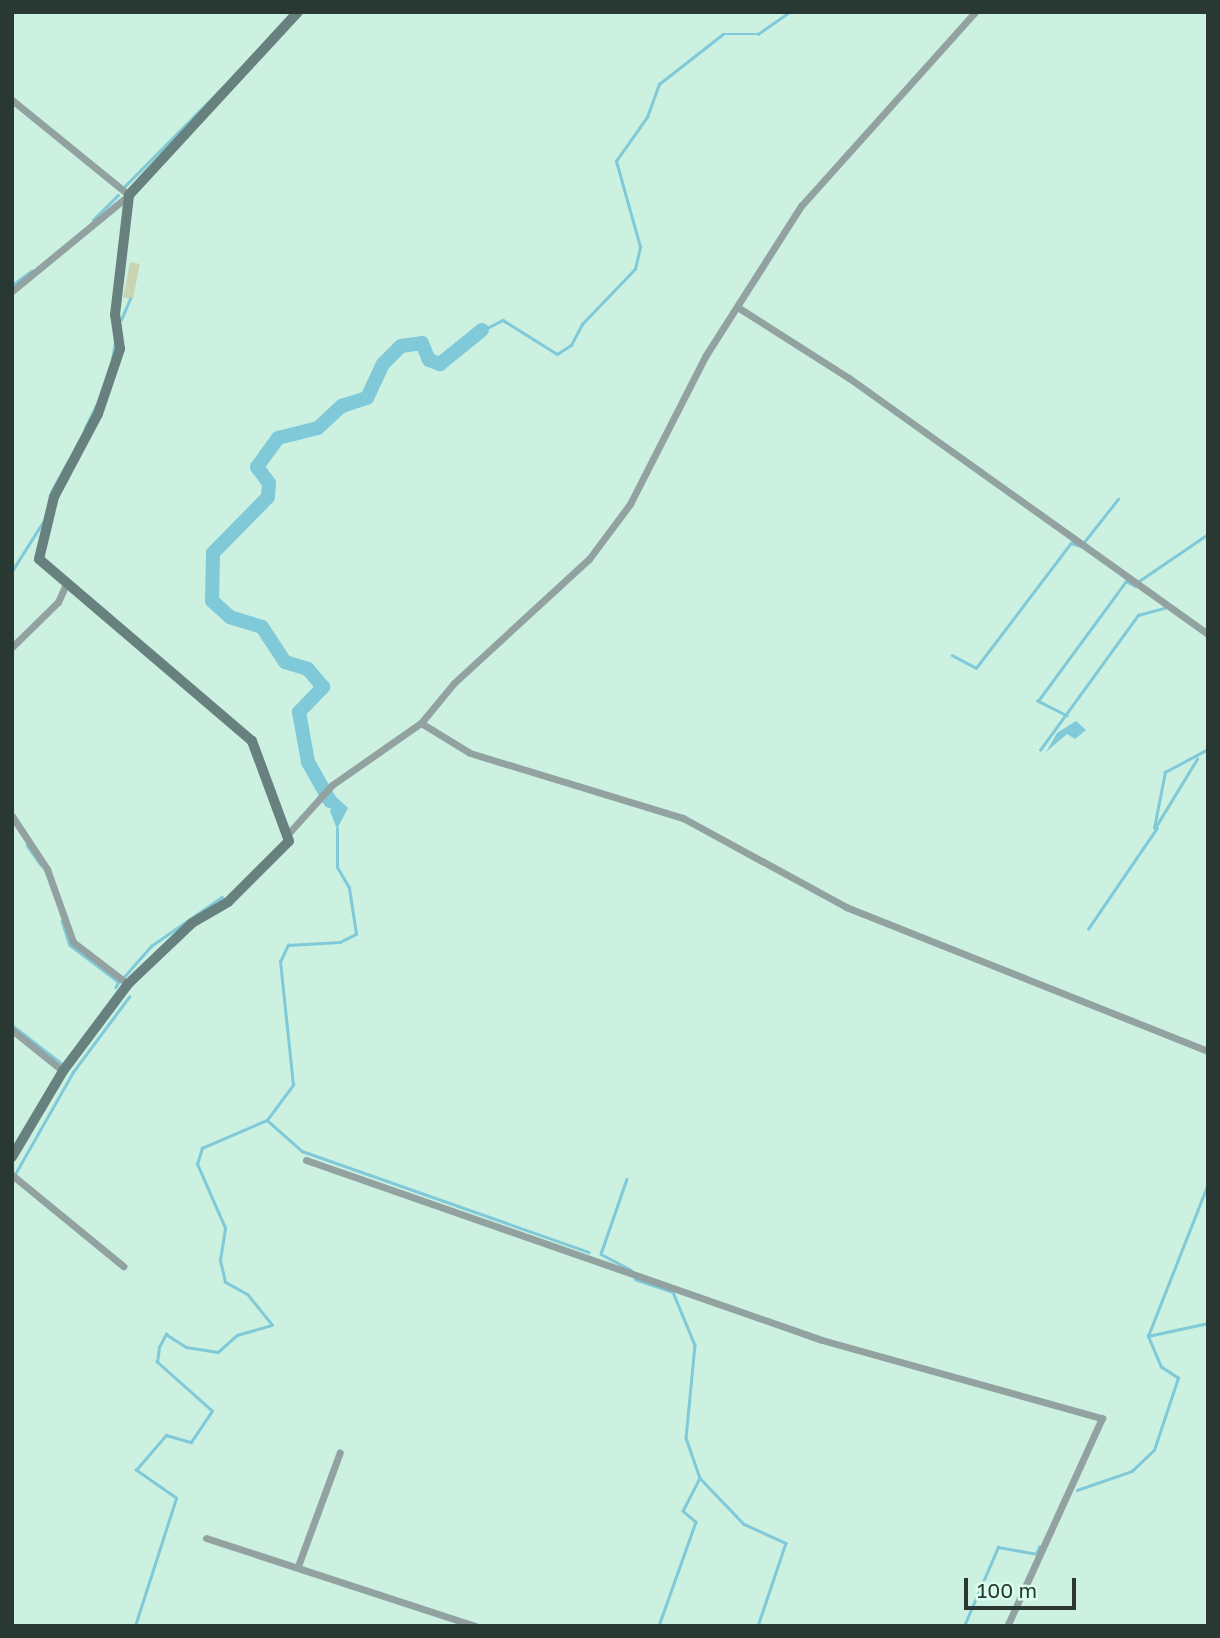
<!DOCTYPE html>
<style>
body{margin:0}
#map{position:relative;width:1220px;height:1638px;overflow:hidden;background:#ccf1e1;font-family:"Golos Text",sans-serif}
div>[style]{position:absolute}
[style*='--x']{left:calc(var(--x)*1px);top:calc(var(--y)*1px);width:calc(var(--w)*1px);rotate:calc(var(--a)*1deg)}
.green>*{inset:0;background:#c9d5b2;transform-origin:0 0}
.water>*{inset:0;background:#7fc9d9}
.stream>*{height:2.5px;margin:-1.25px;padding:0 1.25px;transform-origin:1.25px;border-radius:1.25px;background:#7fc9d9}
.river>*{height:14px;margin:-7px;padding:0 7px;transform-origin:7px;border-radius:7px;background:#7fc9d9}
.minor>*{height:7px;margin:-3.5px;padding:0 3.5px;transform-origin:3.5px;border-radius:3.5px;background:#91a2a1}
.secondary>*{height:10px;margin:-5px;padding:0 5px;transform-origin:5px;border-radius:5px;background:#67817f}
span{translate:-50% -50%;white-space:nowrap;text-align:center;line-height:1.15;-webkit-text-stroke:7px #d9feee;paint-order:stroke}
.frame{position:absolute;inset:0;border:14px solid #293832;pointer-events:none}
.scale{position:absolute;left:964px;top:1578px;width:112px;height:32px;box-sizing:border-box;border:4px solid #293832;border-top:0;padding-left:9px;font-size:21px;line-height:24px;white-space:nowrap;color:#293832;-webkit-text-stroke:5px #d9feee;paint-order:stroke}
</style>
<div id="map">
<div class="green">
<i style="left:130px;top:262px;width:10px;height:36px;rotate:11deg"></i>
</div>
<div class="water">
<i style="clip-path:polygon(1076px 721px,1086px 730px,1075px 739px,1067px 734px,1046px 752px,1057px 733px)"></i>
<i style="clip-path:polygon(335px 796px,348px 808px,337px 829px,330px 811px)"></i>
</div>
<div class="stream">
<i style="--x:124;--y:187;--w:144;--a:-45.3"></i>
<i style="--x:93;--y:220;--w:35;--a:-45"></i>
<i style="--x:12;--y:285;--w:24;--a:-36"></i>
<i style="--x:121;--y:320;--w:23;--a:-67"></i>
<i style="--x:485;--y:329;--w:20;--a:-27"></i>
<i style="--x:503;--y:320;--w:64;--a:32.2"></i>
<i style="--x:557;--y:354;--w:17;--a:-33"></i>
<i style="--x:571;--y:345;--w:24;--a:-62"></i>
<i style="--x:582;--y:324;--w:76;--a:-46.1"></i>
<i style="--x:635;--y:269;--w:23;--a:-77"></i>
<i style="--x:640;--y:247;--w:89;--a:-105.6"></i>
<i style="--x:616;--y:161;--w:54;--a:-54.8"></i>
<i style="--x:647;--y:117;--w:35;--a:-70"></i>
<i style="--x:659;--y:84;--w:81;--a:-38"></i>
<i style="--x:723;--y:34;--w:35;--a:0"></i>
<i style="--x:758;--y:34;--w:38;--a:-35"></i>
<i style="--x:112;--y:359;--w:17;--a:-80"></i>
<i style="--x:85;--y:428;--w:25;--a:-64"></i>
<i style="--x:51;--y:492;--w:35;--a:-61"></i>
<i style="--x:12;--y:571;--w:58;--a:-57.7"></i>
<i style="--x:1139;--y:581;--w:83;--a:-34.3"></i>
<i style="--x:952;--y:655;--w:27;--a:28"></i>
<i style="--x:976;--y:668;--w:157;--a:-52.8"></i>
<i style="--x:1071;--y:543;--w:10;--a:17"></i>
<i style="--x:1081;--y:546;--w:60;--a:-51.8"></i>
<i style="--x:1067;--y:716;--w:33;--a:-153"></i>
<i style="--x:1038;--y:701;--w:149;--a:-53.7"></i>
<i style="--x:1126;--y:581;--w:10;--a:29"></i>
<i style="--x:1040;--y:750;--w:167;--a:-54"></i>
<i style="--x:1138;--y:615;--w:27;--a:-15"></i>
<i style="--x:1154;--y:828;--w:57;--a:-78.9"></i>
<i style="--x:1165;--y:772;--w:49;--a:-28.1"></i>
<i style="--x:1155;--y:828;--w:81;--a:-58.7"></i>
<i style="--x:27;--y:845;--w:24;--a:55"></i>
<i style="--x:62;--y:921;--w:25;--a:72"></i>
<i style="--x:70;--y:945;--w:61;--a:37.1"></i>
<i style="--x:119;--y:982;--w:6;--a:121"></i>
<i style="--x:1088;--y:929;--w:122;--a:-55.7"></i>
<i style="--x:123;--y:978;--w:43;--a:-48.8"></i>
<i style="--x:151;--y:946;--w:86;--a:-34.6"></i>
<i style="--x:12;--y:1025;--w:62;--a:37.8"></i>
<i style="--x:267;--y:1120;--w:47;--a:41.5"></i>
<i style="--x:302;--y:1151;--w:304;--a:19.4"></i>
<i style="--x:14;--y:1176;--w:120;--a:-60.4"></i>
<i style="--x:73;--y:1072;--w:94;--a:-53.3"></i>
<i style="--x:627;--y:1179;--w:79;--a:109.1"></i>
<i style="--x:601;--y:1254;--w:34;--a:28"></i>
<i style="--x:635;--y:1279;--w:40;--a:18.9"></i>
<i style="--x:673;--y:1292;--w:57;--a:67.5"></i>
<i style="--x:695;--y:1345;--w:93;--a:95.5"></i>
<i style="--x:686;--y:1438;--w:42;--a:70.7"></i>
<i style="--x:700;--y:1478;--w:37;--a:117"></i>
<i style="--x:683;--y:1511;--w:17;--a:40"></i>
<i style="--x:696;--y:1522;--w:110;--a:109.6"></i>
<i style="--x:1148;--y:1336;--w:163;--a:-68.5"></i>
<i style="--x:700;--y:1478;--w:64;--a:46.3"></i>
<i style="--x:744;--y:1524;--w:46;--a:24.3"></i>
<i style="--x:786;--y:1543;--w:88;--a:108.6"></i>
<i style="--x:1077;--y:1490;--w:58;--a:-19.1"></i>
<i style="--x:1132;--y:1471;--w:30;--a:-44"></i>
<i style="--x:1154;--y:1450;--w:76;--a:-71.6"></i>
<i style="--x:1178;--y:1378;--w:20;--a:-147"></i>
<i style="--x:1161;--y:1367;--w:34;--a:-113"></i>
<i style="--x:1148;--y:1336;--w:61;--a:-12.2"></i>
<i style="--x:135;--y:1626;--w:134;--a:-72.2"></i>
<i style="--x:176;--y:1498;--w:49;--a:-145"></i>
<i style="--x:136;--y:1470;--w:46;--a:-49.4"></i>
<i style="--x:166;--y:1435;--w:26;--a:16"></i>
<i style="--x:191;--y:1442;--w:37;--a:-56"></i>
<i style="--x:212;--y:1411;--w:74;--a:-138.3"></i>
<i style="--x:157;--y:1362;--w:15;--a:-82"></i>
<i style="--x:159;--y:1347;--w:15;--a:-62"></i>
<i style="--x:166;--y:1334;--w:24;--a:33"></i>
<i style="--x:186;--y:1347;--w:32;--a:9"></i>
<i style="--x:218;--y:1352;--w:25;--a:-42"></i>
<i style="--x:237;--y:1335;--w:36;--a:-16"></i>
<i style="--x:272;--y:1325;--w:38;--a:-129"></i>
<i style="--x:248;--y:1295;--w:26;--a:-151"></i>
<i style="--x:225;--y:1282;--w:23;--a:-103"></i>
<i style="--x:220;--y:1260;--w:32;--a:-81"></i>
<i style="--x:225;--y:1228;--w:70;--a:-113.6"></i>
<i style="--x:197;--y:1164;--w:17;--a:-73"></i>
<i style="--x:202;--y:1148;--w:71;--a:-23.3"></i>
<i style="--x:267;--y:1120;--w:44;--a:-53.4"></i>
<i style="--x:293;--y:1085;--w:124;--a:-96"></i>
<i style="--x:280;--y:962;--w:19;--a:-65"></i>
<i style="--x:288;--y:945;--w:52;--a:-3.3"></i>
<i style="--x:340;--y:942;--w:18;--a:-27"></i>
<i style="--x:356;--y:934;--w:47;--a:-98.7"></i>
<i style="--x:349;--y:888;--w:24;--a:-120"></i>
<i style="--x:337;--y:867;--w:38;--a:-90"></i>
<i style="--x:964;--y:1626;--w:86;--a:-66.7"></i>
<i style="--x:998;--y:1547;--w:39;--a:10"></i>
<i style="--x:1036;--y:1554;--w:8;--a:-67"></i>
</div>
<div class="river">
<i style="--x:330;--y:801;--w:45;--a:-119.4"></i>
<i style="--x:308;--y:762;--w:51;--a:-100.2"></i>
<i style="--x:299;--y:712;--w:35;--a:-46"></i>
<i style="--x:323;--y:687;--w:23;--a:-130"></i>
<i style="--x:308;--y:669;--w:24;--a:-163"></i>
<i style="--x:285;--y:662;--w:42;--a:-123.3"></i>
<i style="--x:262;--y:627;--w:34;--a:-163"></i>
<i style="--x:230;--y:617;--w:24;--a:-138"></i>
<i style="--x:212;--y:601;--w:48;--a:-88.8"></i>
<i style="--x:213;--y:553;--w:78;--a:-45.5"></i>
<i style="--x:268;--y:497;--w:14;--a:-86"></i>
<i style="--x:269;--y:483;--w:20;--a:-127"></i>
<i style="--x:257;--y:467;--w:36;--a:-54"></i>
<i style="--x:278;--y:438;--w:41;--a:-14"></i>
<i style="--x:318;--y:428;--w:33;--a:-43"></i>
<i style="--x:342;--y:406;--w:26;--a:-18"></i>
<i style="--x:367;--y:398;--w:38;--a:-65"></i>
<i style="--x:383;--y:364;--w:25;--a:-45"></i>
<i style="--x:401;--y:346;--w:21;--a:-8"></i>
<i style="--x:422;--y:343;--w:18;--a:68"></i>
<i style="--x:429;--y:360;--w:12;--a:20"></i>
<i style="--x:440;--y:364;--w:54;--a:-39"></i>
</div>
<div class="minor">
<i style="--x:12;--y:100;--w:151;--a:39.1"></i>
<i style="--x:129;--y:195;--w:151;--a:140.6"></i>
<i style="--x:739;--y:308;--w:130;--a:32.5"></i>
<i style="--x:849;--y:378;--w:441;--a:35.5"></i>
<i style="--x:12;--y:647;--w:64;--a:-44.4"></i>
<i style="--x:58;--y:602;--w:17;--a:-66"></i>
<i style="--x:421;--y:723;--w:57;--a:31.5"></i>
<i style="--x:470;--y:753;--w:223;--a:17"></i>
<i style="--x:683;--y:818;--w:186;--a:28.6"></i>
<i style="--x:846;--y:907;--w:390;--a:21.7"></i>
<i style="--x:12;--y:816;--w:64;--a:56.6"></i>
<i style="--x:47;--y:869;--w:77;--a:70.4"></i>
<i style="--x:73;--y:942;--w:69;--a:37.4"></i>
<i style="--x:287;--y:835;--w:67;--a:-48"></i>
<i style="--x:332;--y:785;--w:108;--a:-34.9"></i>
<i style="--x:421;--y:723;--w:52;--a:-50.5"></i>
<i style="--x:454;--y:683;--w:183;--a:-42.6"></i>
<i style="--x:589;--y:559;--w:69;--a:-53.3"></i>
<i style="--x:630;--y:504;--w:167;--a:-63"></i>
<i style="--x:706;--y:355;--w:177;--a:-57.5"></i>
<i style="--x:801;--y:206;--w:261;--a:-48.1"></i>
<i style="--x:12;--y:1030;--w:65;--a:38.8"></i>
<i style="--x:306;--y:1160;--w:546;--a:19.23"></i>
<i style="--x:822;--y:1340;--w:291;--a:15.6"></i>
<i style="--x:1102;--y:1418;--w:229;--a:114.5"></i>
<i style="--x:12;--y:1175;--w:144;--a:39.3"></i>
<i style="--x:206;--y:1538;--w:284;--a:18.1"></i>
<i style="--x:298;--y:1566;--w:121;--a:-69.8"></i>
</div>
<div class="secondary">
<i style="--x:12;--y:1157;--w:100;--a:-59.3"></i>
<i style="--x:63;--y:1071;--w:109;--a:-53.2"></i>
<i style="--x:128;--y:984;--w:88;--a:-43.6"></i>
<i style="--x:192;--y:923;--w:42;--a:-30.3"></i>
<i style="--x:228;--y:902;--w:86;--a:-45"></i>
<i style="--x:289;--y:841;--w:107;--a:-110.3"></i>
<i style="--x:252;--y:741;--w:280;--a:-139.5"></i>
<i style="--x:39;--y:559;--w:64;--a:-76.4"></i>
<i style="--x:54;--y:497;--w:94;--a:-62.1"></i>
<i style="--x:98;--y:414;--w:69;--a:-71.3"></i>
<i style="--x:120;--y:349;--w:34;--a:-98"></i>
<i style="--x:115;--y:315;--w:121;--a:-83.3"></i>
<i style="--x:129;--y:195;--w:249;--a:-47.3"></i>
</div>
<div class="frame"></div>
<div class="scale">100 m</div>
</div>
